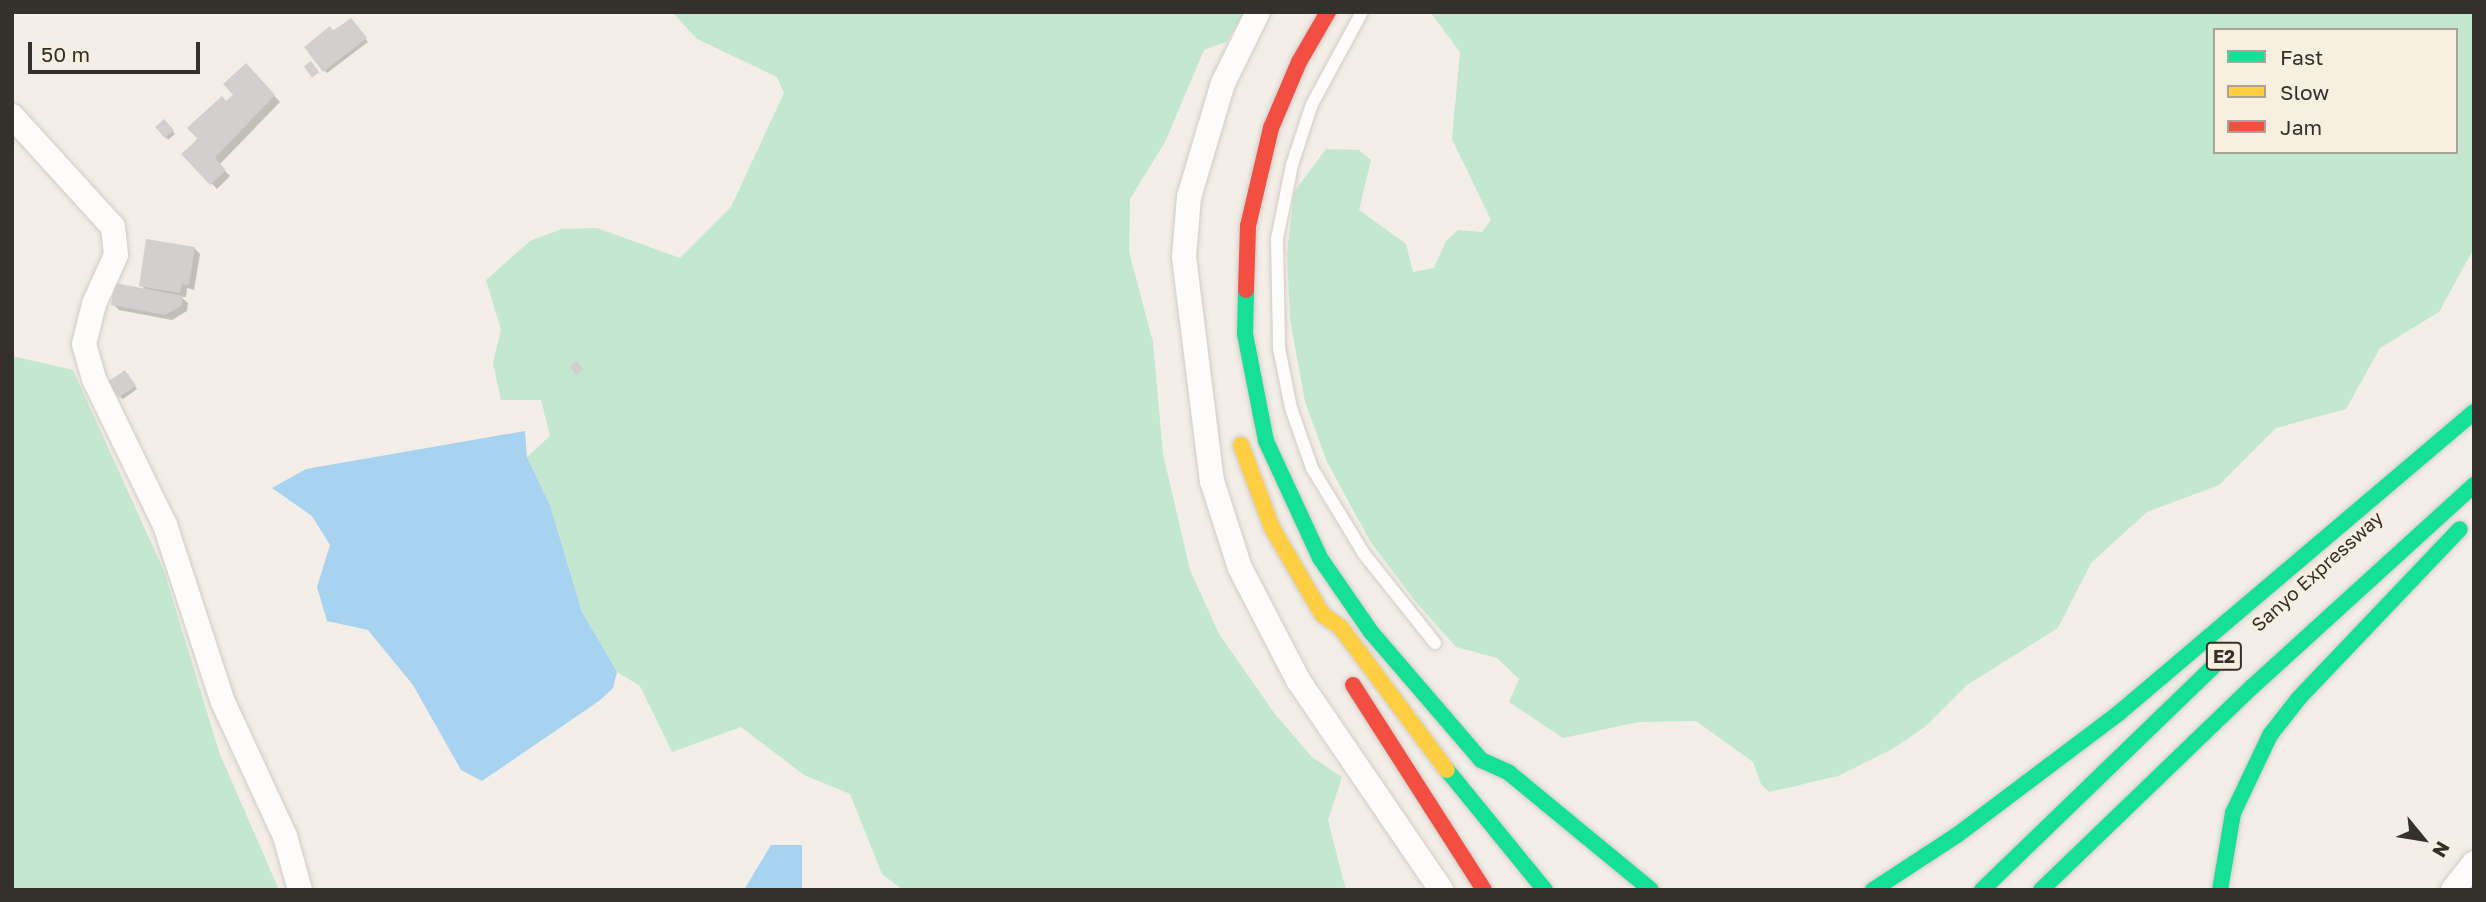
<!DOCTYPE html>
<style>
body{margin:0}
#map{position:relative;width:2486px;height:902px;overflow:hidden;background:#f3eee7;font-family:"Golos Text",sans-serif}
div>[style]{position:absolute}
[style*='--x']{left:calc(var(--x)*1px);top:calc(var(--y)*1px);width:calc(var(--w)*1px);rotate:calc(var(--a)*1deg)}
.green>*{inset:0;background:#c3e8cf}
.water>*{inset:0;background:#a7d3f1}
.shadow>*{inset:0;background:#0003;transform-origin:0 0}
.building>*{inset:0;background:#d3cfce;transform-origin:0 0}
.roads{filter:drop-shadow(0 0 2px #d1ccc7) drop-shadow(0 0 2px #d1ccc7)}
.lane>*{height:12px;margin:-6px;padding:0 6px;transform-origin:6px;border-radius:6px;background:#fdfcfb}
.street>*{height:24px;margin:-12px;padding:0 12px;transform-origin:12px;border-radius:12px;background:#fdfcfb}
.fast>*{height:16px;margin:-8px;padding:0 8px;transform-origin:8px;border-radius:8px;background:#16e098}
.slow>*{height:16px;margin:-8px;padding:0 8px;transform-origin:8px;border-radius:8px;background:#ffcf43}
.jam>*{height:16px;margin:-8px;padding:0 8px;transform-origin:8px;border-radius:8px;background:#f24e42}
span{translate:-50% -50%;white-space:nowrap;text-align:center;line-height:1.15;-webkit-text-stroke:5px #f9efe1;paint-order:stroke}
.shield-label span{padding:2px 5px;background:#f9efe1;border:2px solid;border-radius:5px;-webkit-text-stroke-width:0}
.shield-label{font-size:18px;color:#34302b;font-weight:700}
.street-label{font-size:19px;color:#34302b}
.frame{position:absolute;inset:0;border:14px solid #34302b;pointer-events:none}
.legend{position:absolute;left:2213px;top:28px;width:245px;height:126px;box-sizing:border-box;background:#f9efe1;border:2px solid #aaa398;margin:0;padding:9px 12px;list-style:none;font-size:21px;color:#34302b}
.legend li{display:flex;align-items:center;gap:14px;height:35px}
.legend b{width:35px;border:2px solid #aaa398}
.north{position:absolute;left:2388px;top:804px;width:70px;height:70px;-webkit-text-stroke:5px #f9efe1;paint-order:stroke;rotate:120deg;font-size:19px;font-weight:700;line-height:28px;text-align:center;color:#34302b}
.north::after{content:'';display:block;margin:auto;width:24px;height:32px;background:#34302b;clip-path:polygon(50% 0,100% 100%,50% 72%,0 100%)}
.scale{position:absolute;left:28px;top:42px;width:172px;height:32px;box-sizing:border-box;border:4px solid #34302b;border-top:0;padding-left:9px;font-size:21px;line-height:24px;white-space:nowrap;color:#34302b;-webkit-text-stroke:5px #f9efe1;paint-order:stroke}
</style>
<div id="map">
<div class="green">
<i style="clip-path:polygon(672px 12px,1245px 12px,1226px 42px,1204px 50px,1165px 142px,1130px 199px,1129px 252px,1153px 342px,1163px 454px,1190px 570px,1219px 634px,1275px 714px,1312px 757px,1342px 777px,1328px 820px,1346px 890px,903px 890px,882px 874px,850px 794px,804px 775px,741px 727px,672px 752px,640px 686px,617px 672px,582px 612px,550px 505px,527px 457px,550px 436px,541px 400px,501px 400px,493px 363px,501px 330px,486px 280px,530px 241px,562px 229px,597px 228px,680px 258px,731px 207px,784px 93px,777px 77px,697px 39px)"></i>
<i style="clip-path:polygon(evenodd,1430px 12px,2474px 12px,2474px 248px,2439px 312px,2380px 348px,2346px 409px,2276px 428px,2219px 485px,2147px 512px,2091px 563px,2058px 628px,1967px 685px,1926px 726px,1894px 748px,1838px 776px,1769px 792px,1761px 784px,1753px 762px,1696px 721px,1639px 722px,1563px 738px,1509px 702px,1519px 679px,1497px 658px,1456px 647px,1415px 601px,1370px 541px,1327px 462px,1305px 402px,1290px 319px,1287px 254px,1294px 192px,1326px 149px,1359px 150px,1371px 160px,1359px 210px,1406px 244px,1413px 272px,1434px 268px,1446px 241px,1458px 230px,1482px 232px,1491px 220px,1452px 139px,1460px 52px,1430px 12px,2215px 30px,2456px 30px,2456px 152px,2215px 152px,2215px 30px)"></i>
<i style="clip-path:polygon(12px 356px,73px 370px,164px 571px,219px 752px,279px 890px,12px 890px)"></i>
</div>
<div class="water">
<i style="clip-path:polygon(525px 431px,527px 457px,550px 505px,582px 612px,617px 672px,613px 688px,599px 701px,482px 781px,461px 770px,413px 685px,368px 630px,327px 621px,317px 587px,330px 545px,312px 516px,272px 488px,306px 469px)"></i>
<i style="clip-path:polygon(771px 845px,802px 845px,802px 890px,744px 890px)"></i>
</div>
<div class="shadow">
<i style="clip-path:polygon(350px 20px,368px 42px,327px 73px,306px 47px)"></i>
<i style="clip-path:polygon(246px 66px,280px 102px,219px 165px,230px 176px,217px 189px,184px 154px,235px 95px)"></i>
<i style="left:164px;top:121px;width:17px;height:9px;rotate:50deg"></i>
<i style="clip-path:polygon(194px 248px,200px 254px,194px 290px,187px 288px,186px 297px,181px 297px,188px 303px,187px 311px,172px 320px,119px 310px,113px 304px,146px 290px,141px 285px)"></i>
<i style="clip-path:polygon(128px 374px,137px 389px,123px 399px,120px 397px)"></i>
</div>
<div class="building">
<i style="clip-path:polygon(351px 18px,367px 38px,323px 72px,304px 47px,330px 26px,333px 31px)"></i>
<i style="left:311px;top:61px;width:14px;height:9px;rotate:54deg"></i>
<i style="clip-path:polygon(246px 63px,275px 95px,215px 158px,226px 170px,210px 185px,181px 154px,198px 139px,187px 128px,222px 96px,226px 101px,233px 95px,223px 84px)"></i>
<i style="left:164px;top:119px;width:15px;height:12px;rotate:48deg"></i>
<i style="clip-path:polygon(146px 239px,195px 247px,189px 285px,182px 284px,180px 293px,139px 286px)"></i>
<i style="clip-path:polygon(115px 283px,183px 296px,181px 306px,165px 315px,111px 305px)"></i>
<i style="left:577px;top:361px;width:11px;height:9px;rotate:56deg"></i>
<i style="left:125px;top:370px;width:19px;height:21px;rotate:55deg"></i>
</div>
<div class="roads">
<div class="lane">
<i style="--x:1362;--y:12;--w:105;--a:118.5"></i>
<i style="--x:1312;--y:104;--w:64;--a:108.2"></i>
<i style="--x:1292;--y:165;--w:76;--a:101.5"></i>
<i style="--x:1277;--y:239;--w:109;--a:88.9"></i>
<i style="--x:1279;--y:348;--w:61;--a:78.7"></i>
<i style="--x:1291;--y:408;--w:64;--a:70.7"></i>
<i style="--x:1312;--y:468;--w:100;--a:58.8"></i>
<i style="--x:1364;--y:554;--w:114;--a:51.4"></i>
</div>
<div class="street">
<i style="--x:1258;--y:12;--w:79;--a:116.2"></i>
<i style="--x:1223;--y:83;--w:119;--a:106.6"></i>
<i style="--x:1189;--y:197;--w:60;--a:94.8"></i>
<i style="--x:1184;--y:257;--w:226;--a:82.9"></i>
<i style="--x:1212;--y:481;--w:91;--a:72.2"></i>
<i style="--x:1240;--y:568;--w:126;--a:62.6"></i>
<i style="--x:1298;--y:680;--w:254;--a:55.7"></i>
<i style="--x:12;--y:116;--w:150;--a:47.7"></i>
<i style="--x:113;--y:227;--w:28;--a:84"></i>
<i style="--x:116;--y:255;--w:54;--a:114.2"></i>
<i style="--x:94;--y:304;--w:41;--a:104"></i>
<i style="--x:84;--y:344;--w:36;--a:74"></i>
<i style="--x:94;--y:379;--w:162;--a:64.1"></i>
<i style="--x:165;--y:525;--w:186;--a:71.9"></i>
<i style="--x:223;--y:702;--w:148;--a:65.2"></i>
<i style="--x:285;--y:836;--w:56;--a:74.5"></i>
<i style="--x:2453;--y:890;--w:34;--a:-52"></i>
</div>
<div class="fast">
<i style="--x:1246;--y:290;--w:44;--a:91.3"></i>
<i style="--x:1245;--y:334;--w:109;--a:78.9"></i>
<i style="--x:1266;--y:441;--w:129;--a:65.2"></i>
<i style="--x:1320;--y:558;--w:90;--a:55.4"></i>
<i style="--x:1371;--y:632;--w:169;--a:49.3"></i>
<i style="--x:1481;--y:760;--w:30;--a:24"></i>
<i style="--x:1508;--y:772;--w:185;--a:39.5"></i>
<i style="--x:1447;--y:770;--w:155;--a:50.8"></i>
<i style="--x:1873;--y:890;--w:100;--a:-33.2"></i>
<i style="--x:1957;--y:835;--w:203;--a:-37"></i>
<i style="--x:2119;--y:713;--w:465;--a:-40.3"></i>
<i style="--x:1982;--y:890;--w:331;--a:-44"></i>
<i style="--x:2041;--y:890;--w:293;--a:-43.9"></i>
<i style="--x:2252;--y:687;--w:300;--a:-42.3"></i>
<i style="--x:2220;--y:890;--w:78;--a:-80.4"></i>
<i style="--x:2233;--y:813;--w:86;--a:-64.6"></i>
<i style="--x:2270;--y:735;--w:47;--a:-51.9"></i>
<i style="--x:2299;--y:698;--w:233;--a:-46.4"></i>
</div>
<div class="slow">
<i style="--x:1241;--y:445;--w:89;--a:69.5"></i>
<i style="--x:1272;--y:528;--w:99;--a:59.8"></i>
<i style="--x:1322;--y:614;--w:24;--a:36"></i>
<i style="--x:1341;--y:628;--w:177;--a:53.3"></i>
</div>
<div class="jam">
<i style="--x:1246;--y:290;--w:64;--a:-88.2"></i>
<i style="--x:1248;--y:226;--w:101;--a:-76.8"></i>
<i style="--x:1271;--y:128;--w:72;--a:-67"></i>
<i style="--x:1299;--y:62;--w:58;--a:-59.9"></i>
<i style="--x:1353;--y:685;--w:243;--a:57.4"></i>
</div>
</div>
<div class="shield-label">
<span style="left:2224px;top:656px">E2</span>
</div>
<div class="street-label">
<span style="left:2317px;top:571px;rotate:-42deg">Sanyo Expressway</span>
</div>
<div class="frame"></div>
<ul class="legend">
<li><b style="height:9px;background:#16e098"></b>Fast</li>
<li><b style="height:9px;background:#ffcf43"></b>Slow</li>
<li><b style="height:9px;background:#f24e42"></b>Jam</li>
</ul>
<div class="north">N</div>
<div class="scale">50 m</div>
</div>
